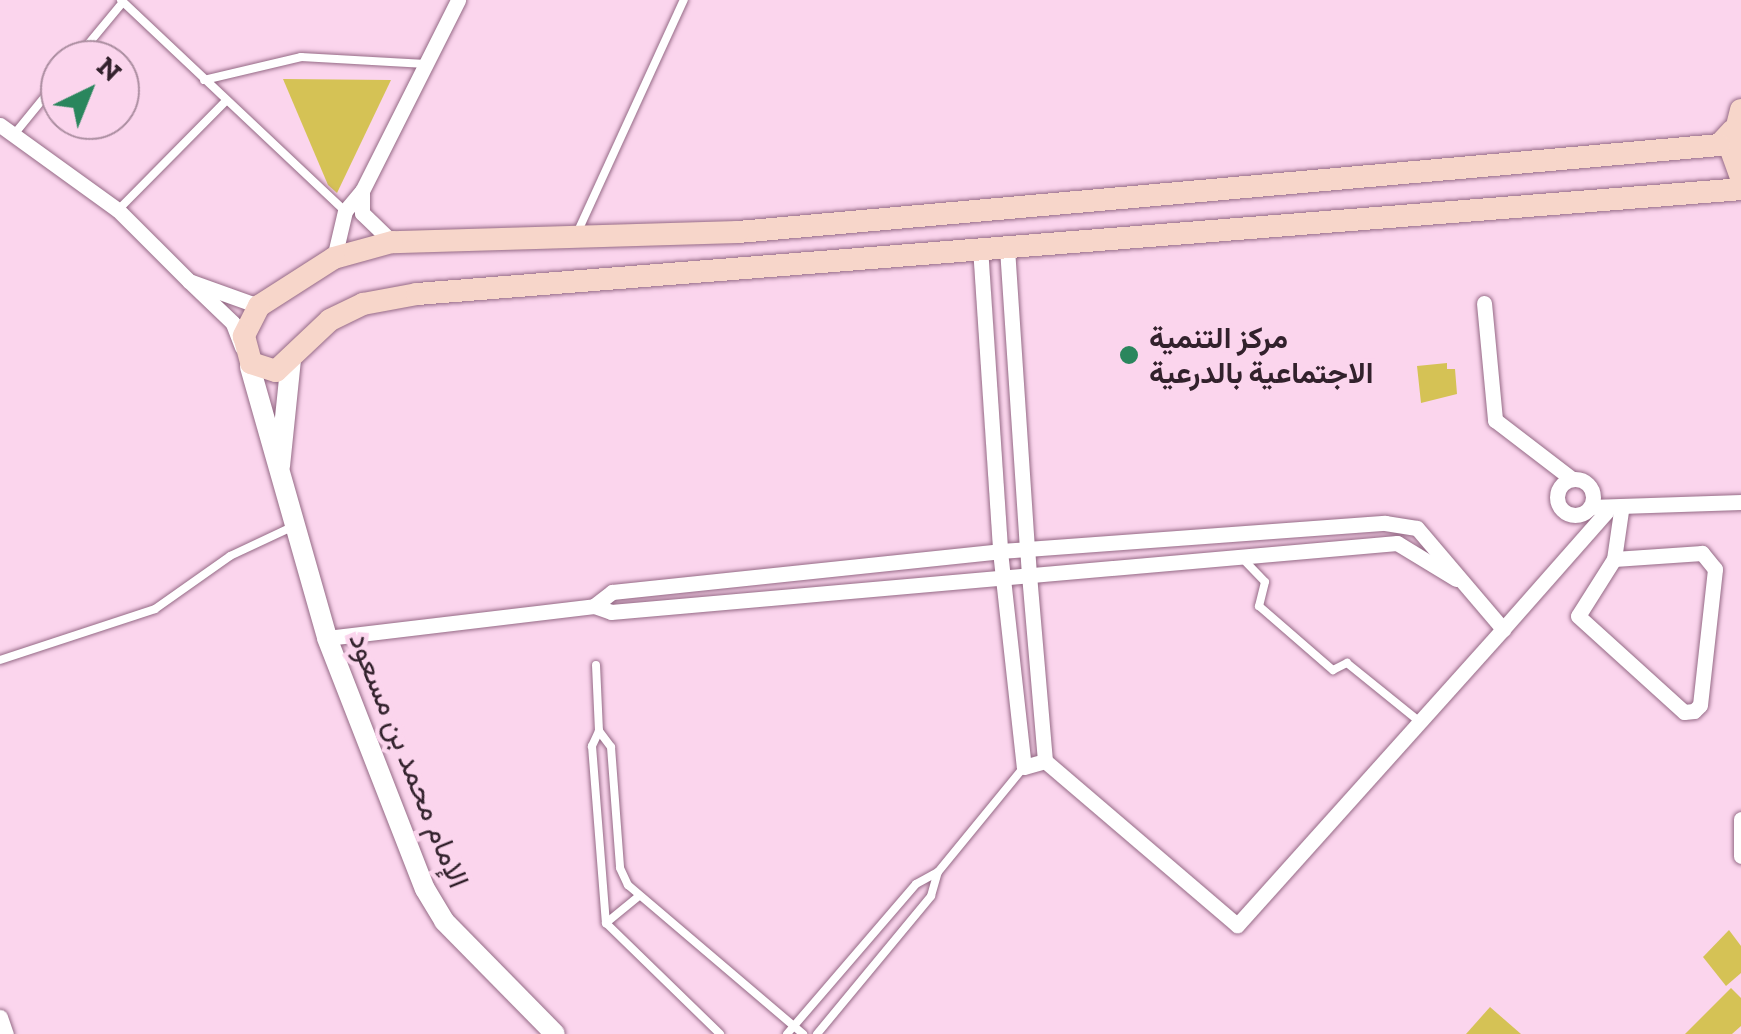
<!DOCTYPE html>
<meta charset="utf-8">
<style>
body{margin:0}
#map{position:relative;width:1741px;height:1034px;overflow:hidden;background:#fbd5ed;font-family:"Zilla Slab",Vazirmatn,serif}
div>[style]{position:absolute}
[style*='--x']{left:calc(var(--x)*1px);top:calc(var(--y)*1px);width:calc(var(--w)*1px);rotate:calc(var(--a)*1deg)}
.building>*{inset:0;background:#d5c255}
.roads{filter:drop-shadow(0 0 2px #956a86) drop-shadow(0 0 2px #956a86)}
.lane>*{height:8px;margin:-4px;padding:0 4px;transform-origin:4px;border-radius:4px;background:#fff}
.street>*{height:15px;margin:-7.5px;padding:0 7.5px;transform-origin:7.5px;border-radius:7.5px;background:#fff}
.street>.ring{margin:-7.5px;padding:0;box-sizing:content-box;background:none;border:15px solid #fff;border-radius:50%}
.secondary>*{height:20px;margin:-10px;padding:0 10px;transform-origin:10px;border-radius:10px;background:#fff}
.primary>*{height:22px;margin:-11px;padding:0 11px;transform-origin:11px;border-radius:11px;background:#f7d6ca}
.dots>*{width:28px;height:28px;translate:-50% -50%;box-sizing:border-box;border:5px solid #fbd5ed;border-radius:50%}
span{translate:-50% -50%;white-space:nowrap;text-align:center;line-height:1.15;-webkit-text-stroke:9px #fbd5ed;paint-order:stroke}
.poi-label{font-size:30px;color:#32212c;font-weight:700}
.left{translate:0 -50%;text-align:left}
.street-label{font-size:30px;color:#32212c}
.north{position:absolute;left:40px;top:40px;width:100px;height:100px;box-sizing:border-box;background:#fbd5ed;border:2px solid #ab8da0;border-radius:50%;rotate:43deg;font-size:28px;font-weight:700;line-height:40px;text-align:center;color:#32212c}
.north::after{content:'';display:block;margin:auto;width:35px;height:45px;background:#2a865d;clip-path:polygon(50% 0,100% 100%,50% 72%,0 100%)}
</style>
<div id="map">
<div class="building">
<i style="clip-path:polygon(283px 79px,391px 80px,337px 193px,328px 185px)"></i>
<i style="clip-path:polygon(1447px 363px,1447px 369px,1455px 369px,1457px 394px,1421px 403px,1417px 366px)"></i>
<i style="clip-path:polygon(1729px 930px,1741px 946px,1741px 973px,1726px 986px,1703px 957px)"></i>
<i style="clip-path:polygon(1731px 988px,1741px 998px,1741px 1026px,1732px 1034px,1685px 1034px)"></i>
<i style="clip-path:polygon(1490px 1007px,1521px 1034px,1466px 1034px)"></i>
</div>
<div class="roads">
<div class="lane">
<i style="--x:121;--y:0;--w:308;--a:43.3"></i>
<i style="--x:75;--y:60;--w:75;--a:-50.4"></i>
<i style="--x:204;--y:80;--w:100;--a:-13.3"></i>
<i style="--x:301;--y:57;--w:125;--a:3.2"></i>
<i style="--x:16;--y:132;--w:70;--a:-50.8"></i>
<i style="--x:118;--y:210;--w:151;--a:-45.3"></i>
<i style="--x:578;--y:231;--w:254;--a:-65.4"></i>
<i style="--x:1242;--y:558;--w:33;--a:46"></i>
<i style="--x:1265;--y:582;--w:25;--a:104"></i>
<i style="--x:1259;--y:606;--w:98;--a:40.9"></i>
<i style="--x:1333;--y:670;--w:16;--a:-27"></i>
<i style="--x:1347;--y:663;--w:92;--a:38.9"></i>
<i style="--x:0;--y:660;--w:163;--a:-18.2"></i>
<i style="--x:155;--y:609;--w:92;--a:-35.2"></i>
<i style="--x:230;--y:556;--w:68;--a:-25.1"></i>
<i style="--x:596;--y:665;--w:66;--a:87.4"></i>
<i style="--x:599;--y:731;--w:17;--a:115"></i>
<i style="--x:592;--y:746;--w:178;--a:85.5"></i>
<i style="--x:606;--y:923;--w:159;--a:44.2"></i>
<i style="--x:599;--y:731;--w:20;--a:53"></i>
<i style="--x:611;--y:747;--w:121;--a:85.7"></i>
<i style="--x:620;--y:868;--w:19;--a:65"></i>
<i style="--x:628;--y:885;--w:230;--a:40.4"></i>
<i style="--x:606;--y:923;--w:43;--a:-39.3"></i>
<i style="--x:787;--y:1034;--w:198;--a:-49.3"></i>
<i style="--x:916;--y:884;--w:25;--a:-29"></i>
<i style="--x:938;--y:872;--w:136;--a:-50.7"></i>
<i style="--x:817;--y:1034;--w:179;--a:-50.4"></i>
<i style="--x:931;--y:896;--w:25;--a:-74"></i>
</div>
<div class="street">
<i style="--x:0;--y:125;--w:145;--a:35.8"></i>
<i style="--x:118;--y:210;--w:100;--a:45"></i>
<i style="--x:362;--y:191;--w:214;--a:-63.3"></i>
<i style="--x:980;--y:247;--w:305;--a:86.2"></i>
<i style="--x:1000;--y:551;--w:217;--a:83.7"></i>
<i style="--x:1024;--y:767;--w:22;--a:-16"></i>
<i style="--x:334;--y:258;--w:48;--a:-76.8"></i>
<i style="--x:345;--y:211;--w:26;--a:-50"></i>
<i style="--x:362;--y:191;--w:22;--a:90"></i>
<i style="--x:362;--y:213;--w:42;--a:44"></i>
<i style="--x:1484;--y:303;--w:118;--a:84.6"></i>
<i style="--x:1495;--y:420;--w:97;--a:37.5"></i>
<i style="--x:242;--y:347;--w:26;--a:-111"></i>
<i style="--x:233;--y:323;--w:61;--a:-136.3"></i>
<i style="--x:189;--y:281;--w:74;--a:19.7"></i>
<i class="ring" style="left:1557px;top:479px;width:21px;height:21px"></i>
<i style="--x:1590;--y:507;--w:151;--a:-1.9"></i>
<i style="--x:1614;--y:559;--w:67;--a:122.3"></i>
<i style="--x:1578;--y:616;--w:143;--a:42.2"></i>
<i style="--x:1684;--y:712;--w:10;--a:-6"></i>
<i style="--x:1694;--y:711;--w:8;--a:-45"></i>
<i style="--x:1700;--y:705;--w:137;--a:-83.7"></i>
<i style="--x:1715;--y:569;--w:21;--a:-129"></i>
<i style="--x:1702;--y:553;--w:88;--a:176.1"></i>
<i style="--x:1614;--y:559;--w:49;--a:-81.7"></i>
<i style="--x:594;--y:606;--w:23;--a:-38"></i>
<i style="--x:612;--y:592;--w:390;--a:-6"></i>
<i style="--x:1000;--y:551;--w:27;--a:-4"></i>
<i style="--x:1027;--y:549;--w:359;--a:-4.2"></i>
<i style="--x:1385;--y:523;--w:32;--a:9"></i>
<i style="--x:1417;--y:528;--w:133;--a:49.6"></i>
<i style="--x:1503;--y:629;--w:398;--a:131.9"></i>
<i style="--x:1237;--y:925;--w:253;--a:-139.5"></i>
<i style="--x:1045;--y:761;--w:187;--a:-94.9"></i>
<i style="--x:1029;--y:575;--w:26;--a:-94"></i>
<i style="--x:1027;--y:549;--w:305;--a:-93.8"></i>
<i style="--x:1503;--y:629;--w:157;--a:-48.6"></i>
<i style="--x:327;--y:638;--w:269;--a:-6.8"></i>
<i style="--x:594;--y:606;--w:18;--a:19"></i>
<i style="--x:611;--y:612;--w:789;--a:-5.02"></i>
<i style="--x:1397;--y:543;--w:69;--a:31.4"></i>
<i style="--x:1741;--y:819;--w:37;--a:90"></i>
<i style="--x:0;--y:1017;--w:18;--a:71"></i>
</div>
<div class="secondary">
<i style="--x:250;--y:367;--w:282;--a:74.1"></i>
<i style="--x:327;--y:638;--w:269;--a:68.7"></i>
<i style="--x:425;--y:889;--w:37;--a:59"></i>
<i style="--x:444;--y:921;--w:158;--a:45.5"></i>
<i style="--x:280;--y:466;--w:107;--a:-84.1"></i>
</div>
<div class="primary">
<i style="--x:1741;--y:110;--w:41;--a:104"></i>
<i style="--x:1731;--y:150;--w:30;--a:70"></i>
<i style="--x:1732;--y:131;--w:19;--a:133"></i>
<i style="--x:1719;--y:145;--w:985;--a:174.93"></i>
<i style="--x:738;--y:232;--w:346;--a:178.3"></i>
<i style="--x:392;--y:242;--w:60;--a:164.6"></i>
<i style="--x:334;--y:258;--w:89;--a:147.4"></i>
<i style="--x:259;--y:306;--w:34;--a:117"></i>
<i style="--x:244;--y:336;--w:28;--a:75"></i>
<i style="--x:251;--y:363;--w:26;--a:18"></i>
<i style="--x:276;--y:371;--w:74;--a:-43.4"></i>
<i style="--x:330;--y:320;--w:37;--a:-26"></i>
<i style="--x:363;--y:304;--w:55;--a:-10.5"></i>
<i style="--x:417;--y:294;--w:1328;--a:-4.53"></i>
</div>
</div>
<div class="dots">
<i style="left:1129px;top:355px;background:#2a865d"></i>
</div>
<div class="poi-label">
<span class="left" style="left:1149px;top:355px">مركز التنمية<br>الاجتماعية بالدرعية</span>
</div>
<div class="street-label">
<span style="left:409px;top:760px;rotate:68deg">الإمام محمد بن مسعود</span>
</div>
<div class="north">N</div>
</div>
